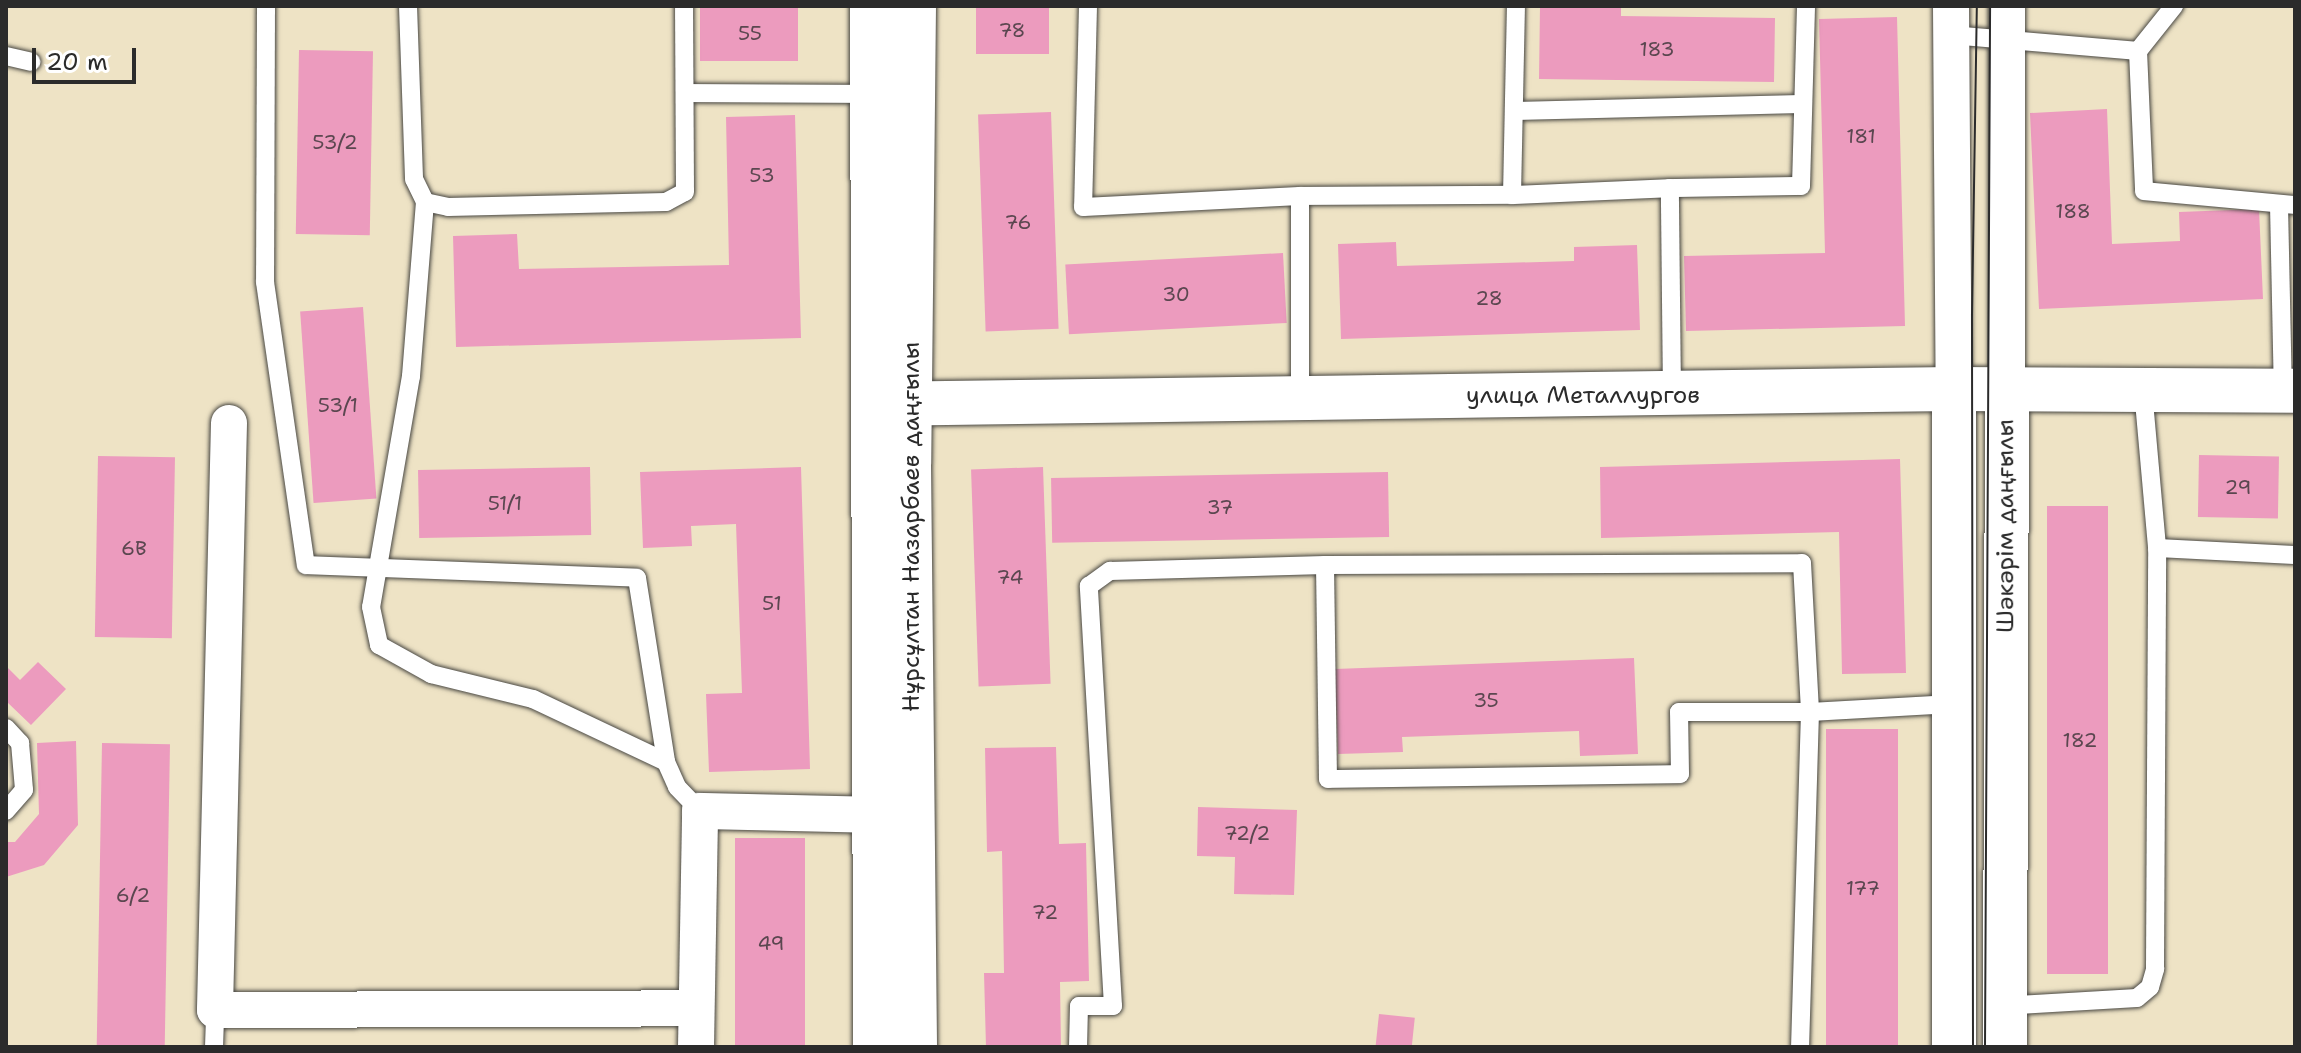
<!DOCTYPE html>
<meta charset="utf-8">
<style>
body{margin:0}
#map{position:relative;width:2301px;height:1053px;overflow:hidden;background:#eee3c5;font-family:"Shantell Sans",sans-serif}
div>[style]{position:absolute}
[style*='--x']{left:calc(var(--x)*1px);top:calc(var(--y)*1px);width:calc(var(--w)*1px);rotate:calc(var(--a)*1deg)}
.building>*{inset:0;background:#ec9bbe;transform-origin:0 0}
.roads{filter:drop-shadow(0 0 2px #484742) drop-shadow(0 0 2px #484742)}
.service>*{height:18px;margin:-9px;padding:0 9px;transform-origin:9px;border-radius:9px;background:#fff}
.minor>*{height:36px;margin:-18px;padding:0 18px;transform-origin:18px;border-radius:18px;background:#fff}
.tertiary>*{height:44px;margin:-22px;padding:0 22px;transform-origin:22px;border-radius:22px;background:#fff}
.primary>*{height:44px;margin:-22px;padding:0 22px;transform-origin:22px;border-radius:22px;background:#fff}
.tram>*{height:2px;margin:-1px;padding:0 1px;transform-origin:1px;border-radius:1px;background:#2b2b2b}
span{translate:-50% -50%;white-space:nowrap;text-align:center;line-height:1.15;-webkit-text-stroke:7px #fff;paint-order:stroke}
.number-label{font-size:20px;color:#5b4750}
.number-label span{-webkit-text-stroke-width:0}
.street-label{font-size:24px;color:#2b2b2b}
.frame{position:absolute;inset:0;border:8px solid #2b2b2b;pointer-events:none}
.scale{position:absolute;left:32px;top:48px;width:104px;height:36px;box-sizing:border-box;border:4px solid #2b2b2b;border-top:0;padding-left:10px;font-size:24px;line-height:28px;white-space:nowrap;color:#2b2b2b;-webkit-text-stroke:6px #fff;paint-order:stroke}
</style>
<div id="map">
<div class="building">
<i style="left:700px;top:6px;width:98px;height:55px"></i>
<i style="left:976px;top:6px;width:73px;height:48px"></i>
<i style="clip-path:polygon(1540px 6px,1621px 6px,1621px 16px,1775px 18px,1774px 82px,1539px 79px)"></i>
<i style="clip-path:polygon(1897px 17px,1905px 326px,1686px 331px,1684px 256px,1825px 253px,1819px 19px)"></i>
<i style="left:299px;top:50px;width:74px;height:184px;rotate:1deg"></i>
<i style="clip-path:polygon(2107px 109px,2112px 244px,2180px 241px,2179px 212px,2259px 209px,2263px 299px,2039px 309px,2030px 113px)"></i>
<i style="left:1051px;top:112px;width:217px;height:73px;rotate:88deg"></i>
<i style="clip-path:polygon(795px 115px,801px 338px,456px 347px,453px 236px,517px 234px,519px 269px,729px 265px,726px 117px)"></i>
<i style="clip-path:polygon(1396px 242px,1397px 266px,1574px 261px,1574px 247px,1637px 245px,1640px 330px,1341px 339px,1338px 244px)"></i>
<i style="left:1283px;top:253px;width:70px;height:218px;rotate:87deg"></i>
<i style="left:363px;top:307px;width:192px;height:63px;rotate:86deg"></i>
<i style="left:2199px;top:455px;width:80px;height:62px;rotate:1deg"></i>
<i style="left:98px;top:456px;width:77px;height:181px;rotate:1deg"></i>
<i style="clip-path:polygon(1900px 459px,1906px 673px,1842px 674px,1839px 532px,1601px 538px,1600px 467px)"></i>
<i style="left:590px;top:467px;width:68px;height:172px;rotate:89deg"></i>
<i style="clip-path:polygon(801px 467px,810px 769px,709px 772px,706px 694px,742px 693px,736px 524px,691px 526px,692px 546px,643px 548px,640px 472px)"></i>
<i style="left:1043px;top:467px;width:217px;height:72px;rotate:88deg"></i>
<i style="left:1388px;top:472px;width:65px;height:337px;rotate:89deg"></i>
<i style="left:2047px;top:506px;width:61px;height:468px"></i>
<i style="clip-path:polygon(1634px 658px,1638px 754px,1580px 756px,1579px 731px,1402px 737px,1403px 752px,1338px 754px,1335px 669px)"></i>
<i style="clip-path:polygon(38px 662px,66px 689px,31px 725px,6px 701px,6px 666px,20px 680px)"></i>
<i style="left:1826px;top:729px;width:72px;height:318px"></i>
<i style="clip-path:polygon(76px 741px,78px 825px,44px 865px,6px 877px,6px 842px,15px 842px,39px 814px,37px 743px)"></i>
<i style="left:102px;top:743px;width:68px;height:304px;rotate:1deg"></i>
<i style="clip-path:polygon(1056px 747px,1059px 844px,1086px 843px,1089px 981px,1060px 982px,1061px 1047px,986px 1047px,984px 973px,1004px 973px,1002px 851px,987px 852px,985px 748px)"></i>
<i style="clip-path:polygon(1198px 807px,1297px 810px,1294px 895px,1234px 894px,1235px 857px,1197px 856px)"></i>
<i style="left:735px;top:838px;width:70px;height:209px"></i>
<i style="left:1379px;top:1014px;width:36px;height:33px;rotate:6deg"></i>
</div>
<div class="roads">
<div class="service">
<i style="--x:266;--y:6;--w:276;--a:90.2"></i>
<i style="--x:265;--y:282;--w:286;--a:81.8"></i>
<i style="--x:306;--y:565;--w:331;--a:2.2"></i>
<i style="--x:637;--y:578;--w:186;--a:81"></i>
<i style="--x:666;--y:762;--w:27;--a:66"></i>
<i style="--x:677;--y:787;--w:33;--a:46"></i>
<i style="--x:408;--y:6;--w:173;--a:88"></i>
<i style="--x:414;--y:179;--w:25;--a:64"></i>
<i style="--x:425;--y:202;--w:24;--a:12"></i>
<i style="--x:448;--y:207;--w:218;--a:-1.3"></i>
<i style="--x:666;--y:202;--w:21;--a:-28"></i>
<i style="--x:685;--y:192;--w:186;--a:-90.3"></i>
<i style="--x:1088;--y:6;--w:201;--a:91.4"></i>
<i style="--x:1083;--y:207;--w:217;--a:-2.9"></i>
<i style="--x:1951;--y:35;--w:188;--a:4.9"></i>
<i style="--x:2138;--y:51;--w:140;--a:87.5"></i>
<i style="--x:2144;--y:191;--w:152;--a:5.3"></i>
<i style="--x:2138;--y:51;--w:58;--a:-51.3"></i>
<i style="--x:6;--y:56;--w:26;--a:13"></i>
<i style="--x:686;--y:93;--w:186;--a:0.3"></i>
<i style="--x:1514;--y:111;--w:288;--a:-1.4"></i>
<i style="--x:1512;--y:195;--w:158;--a:-2.5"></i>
<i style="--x:425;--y:202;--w:175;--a:94.6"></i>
<i style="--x:411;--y:376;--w:234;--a:99.8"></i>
<i style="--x:371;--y:607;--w:39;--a:78"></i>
<i style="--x:379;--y:645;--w:60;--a:29.1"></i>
<i style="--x:431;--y:674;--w:105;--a:13.8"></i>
<i style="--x:533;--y:699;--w:147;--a:25.3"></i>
<i style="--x:2279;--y:205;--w:186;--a:88.8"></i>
<i style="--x:2143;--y:390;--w:159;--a:84.9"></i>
<i style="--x:2157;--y:548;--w:138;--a:2.9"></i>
<i style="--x:1672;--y:395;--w:207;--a:-90.6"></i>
<i style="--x:1670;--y:188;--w:131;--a:-0.9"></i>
<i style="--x:1801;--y:186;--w:180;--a:-88.4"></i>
<i style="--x:1300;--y:398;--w:202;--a:-90"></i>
<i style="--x:1300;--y:196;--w:212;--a:-0.3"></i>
<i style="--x:1512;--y:195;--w:189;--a:-88.8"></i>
<i style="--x:1325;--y:565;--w:214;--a:89.2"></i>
<i style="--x:1328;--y:779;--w:352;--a:-0.8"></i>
<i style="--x:1680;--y:774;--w:62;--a:-90.9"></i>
<i style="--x:1679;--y:712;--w:131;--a:0"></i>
<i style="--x:1810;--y:712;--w:142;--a:-3.2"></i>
<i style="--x:6;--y:728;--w:21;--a:47"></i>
<i style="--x:20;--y:743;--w:47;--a:85.1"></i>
<i style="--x:24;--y:790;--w:28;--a:131"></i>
<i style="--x:2018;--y:1005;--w:119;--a:-3.4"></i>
<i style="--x:2137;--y:998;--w:17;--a:-40"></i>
<i style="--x:2150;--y:987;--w:19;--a:-74"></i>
<i style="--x:2155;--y:969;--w:421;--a:-89.7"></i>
<i style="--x:214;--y:1047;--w:37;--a:-88"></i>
<i style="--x:1078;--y:1047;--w:41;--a:-88.6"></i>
<i style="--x:1079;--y:1006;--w:34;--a:0"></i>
<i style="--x:1113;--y:1006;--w:421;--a:-93.3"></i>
<i style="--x:1089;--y:586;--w:26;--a:-36"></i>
<i style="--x:1110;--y:571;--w:215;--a:-1.6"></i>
<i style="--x:1325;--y:565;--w:477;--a:-0.2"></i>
<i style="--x:1802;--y:563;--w:149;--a:86.9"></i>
<i style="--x:1810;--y:712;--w:335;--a:91.7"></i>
</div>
<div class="minor">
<i style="--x:1951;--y:6;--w:383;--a:89.6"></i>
<i style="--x:2007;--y:389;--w:383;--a:-90"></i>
<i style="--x:229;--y:423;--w:587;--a:91.37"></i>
<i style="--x:215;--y:1010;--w:481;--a:-0.2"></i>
<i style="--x:696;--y:1047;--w:236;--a:-89"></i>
<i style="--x:700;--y:811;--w:173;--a:1.3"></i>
</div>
<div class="tertiary">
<i style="--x:1954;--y:389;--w:658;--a:90"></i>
<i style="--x:874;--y:404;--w:1080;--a:-0.8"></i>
<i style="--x:1954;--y:389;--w:341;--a:0.3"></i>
<i style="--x:2005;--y:1047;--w:658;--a:-89.83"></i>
</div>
<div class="primary">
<i style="--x:872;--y:6;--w:1041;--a:89.83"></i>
<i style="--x:914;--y:6;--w:457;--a:90.6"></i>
<i style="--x:909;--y:463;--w:584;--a:89.41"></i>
</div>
</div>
<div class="tram">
<i style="--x:1973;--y:1047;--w:733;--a:-90.08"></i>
<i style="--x:1972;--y:314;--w:308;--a:-89.1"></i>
<i style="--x:1985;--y:1047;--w:1041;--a:-89.72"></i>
</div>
<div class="number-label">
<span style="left:1012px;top:30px">78</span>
<span style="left:750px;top:33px">55</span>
<span style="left:1657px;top:49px">183</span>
<span style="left:1861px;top:136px">181</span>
<span style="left:335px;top:142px">53/2</span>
<span style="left:762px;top:175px">53</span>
<span style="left:2073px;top:211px">188</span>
<span style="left:1018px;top:222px">76</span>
<span style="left:1176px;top:294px">30</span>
<span style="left:1489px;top:298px">28</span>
<span style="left:338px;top:405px">53/1</span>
<span style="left:2238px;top:487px">29</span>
<span style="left:505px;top:503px">51/1</span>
<span style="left:1220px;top:507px">37</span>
<span style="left:134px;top:548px">6В</span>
<span style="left:1010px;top:577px">74</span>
<span style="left:772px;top:603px">51</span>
<span style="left:1486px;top:700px">35</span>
<span style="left:2080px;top:740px">182</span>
<span style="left:1247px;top:833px">72/2</span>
<span style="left:1863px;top:888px">177</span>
<span style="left:133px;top:895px">6/2</span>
<span style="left:1045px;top:912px">72</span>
<span style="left:771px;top:943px">49</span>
</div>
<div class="street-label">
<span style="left:1583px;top:396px">улица Металлургов</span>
<span style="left:2006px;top:526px;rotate:-90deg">Шәкәрім даңғылы</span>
<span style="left:912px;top:527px;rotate:-90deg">Нұрсұлтан Назарбаев даңғылы</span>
</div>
<div class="frame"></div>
<div class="scale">20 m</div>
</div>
